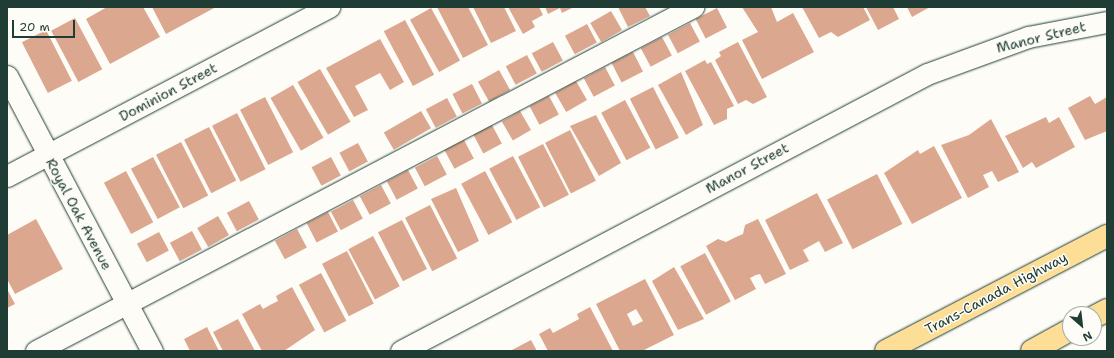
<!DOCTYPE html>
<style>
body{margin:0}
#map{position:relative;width:1114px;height:358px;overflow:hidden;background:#fdfcf7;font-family:"Shantell Sans",sans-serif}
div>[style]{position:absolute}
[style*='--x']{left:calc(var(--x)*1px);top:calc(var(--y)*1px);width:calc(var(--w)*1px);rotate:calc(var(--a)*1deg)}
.building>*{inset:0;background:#dba88f;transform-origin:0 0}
.roads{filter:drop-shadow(0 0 1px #1f3d34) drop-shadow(0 0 1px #1f3d34)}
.minor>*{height:21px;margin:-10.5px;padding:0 10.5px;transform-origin:10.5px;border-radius:10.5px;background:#fdfcf7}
.highway>*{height:22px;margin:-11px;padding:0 11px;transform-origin:11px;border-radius:11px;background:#fdde96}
span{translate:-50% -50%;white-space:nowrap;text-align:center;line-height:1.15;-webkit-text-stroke:3px #fdfcf7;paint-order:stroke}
.street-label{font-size:14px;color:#1f3d34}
.frame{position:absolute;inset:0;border:8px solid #1f3d34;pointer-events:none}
.north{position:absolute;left:1062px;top:306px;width:40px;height:40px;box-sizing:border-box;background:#fdfcf7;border:1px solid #a4b0a9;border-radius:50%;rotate:152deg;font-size:11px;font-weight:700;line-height:16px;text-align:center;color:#1f3d34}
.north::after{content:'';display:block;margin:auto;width:14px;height:18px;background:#1f3d34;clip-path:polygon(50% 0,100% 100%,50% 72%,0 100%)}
.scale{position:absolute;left:12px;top:20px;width:63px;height:18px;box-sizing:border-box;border:2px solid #1f3d34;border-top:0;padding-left:5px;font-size:12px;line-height:14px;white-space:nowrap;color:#1f3d34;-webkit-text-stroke:3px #fdfcf7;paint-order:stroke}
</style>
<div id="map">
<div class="building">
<i style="clip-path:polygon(107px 7px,143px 7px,160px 37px,110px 64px,86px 19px)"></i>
<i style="clip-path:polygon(152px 7px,216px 7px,166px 34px)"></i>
<i style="clip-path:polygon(437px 7px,468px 7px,488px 45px,463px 58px)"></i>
<i style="clip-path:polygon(473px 7px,504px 7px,516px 31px,491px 43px)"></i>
<i style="clip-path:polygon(508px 7px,539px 7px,543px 15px,532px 21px,535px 27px,523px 34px)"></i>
<i style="clip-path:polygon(545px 7px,574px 7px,562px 13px,560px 8px,548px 14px)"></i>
<i style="clip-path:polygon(618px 7px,645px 7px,650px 16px,628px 27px)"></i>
<i style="clip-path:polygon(742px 7px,771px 7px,777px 22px,793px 13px,814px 52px,762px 79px,742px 40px,758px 32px)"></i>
<i style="clip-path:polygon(802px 7px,863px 7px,870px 20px,838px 37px,831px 32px,819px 38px)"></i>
<i style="clip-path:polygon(866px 7px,893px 7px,899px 19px,878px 30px)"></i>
<i style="clip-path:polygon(907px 7px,930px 7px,912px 17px)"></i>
<i style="left:431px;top:8px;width:60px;height:24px;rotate:61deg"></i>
<i style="left:717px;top:8px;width:22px;height:24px;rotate:63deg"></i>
<i style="left:611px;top:11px;width:22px;height:24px;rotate:60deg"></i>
<i style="left:75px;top:18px;width:58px;height:27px;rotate:62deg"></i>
<i style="left:405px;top:20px;width:62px;height:24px;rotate:62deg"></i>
<i style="left:690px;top:23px;width:21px;height:25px;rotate:62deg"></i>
<i style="left:587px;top:24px;width:21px;height:25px;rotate:62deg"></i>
<i style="left:46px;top:30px;width:57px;height:27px;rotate:63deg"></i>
<i style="left:662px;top:37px;width:21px;height:24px;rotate:62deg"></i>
<i style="clip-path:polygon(380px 39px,404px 82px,390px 90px,380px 73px,355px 86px,368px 110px,354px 117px,326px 68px)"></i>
<i style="left:553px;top:42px;width:21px;height:24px;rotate:62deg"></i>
<i style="clip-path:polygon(738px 42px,767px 97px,753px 104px,746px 100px,738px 104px,715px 60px,721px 56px,719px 52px)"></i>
<i style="left:633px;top:52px;width:22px;height:24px;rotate:63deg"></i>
<i style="left:527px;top:55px;width:21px;height:24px;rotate:62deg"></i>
<i style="clip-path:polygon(705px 60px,707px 64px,711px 62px,734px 106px,727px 109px,727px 119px,714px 125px,685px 71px)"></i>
<i style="left:605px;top:67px;width:21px;height:24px;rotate:62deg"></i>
<i style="left:320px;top:69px;width:61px;height:26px;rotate:60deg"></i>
<i style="left:499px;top:70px;width:23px;height:24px;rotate:61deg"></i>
<i style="clip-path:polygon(681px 72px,703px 125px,686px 135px,658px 85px)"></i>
<i style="left:576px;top:81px;width:22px;height:24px;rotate:60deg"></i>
<i style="left:472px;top:84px;width:22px;height:22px;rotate:63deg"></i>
<i style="left:293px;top:85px;width:61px;height:26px;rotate:60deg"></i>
<i style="left:653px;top:87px;width:57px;height:26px;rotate:63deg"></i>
<i style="left:549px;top:96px;width:21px;height:22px;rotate:62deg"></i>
<i style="clip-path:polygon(1090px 96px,1095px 104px,1107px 97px,1107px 131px,1085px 140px,1068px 108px)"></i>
<i style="left:265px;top:97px;width:62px;height:28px;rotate:63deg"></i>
<i style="left:447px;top:98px;width:21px;height:24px;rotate:62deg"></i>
<i style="left:625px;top:100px;width:54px;height:27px;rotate:62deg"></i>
<i style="left:421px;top:111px;width:20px;height:43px;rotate:60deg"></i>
<i style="left:520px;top:111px;width:22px;height:21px;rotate:60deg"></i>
<i style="left:237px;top:113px;width:63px;height:28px;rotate:63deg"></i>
<i style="clip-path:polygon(596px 115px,621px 163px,599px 176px,570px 126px)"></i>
<i style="clip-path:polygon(1046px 117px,1049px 123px,1059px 117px,1075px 147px,1036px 168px,1032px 162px,1023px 168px,1005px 136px)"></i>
<i style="clip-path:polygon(991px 119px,1019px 172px,998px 182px,992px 171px,983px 175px,989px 187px,968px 198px,941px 145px,969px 135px)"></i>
<i style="left:492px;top:125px;width:21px;height:21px;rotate:62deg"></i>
<i style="left:209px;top:127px;width:60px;height:28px;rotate:63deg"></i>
<i style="left:570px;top:130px;width:57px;height:28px;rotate:63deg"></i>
<i style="left:464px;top:140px;width:21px;height:22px;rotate:62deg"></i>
<i style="left:181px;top:142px;width:60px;height:28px;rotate:63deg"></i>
<i style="left:358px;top:143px;width:21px;height:21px;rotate:62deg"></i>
<i style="left:543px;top:144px;width:57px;height:28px;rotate:63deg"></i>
<i style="clip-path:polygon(934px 146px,962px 198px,912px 224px,884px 173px,918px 150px,920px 154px)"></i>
<i style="left:437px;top:156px;width:21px;height:25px;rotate:62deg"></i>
<i style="left:513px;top:156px;width:58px;height:27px;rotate:62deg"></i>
<i style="left:153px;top:157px;width:57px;height:25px;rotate:62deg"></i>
<i style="left:331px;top:157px;width:21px;height:22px;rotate:62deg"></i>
<i style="left:408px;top:170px;width:21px;height:24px;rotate:62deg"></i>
<i style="left:126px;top:171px;width:58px;height:25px;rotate:62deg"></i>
<i style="left:485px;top:171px;width:58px;height:27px;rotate:62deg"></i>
<i style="left:877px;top:174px;width:56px;height:56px;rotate:63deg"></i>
<i style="left:381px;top:185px;width:21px;height:24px;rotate:62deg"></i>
<i style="clip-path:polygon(456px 188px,479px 241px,458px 252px,431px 199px)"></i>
<i style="clip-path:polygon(817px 193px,843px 243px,825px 252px,819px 241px,803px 250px,809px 261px,790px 270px,765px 220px)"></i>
<i style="left:353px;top:200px;width:21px;height:25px;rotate:62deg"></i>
<i style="left:249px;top:201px;width:21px;height:25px;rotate:62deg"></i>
<i style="left:430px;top:205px;width:60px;height:28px;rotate:63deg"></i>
<i style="left:328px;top:212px;width:22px;height:24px;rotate:63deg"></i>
<i style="left:218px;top:216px;width:22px;height:24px;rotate:60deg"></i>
<i style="clip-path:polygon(36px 219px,63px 269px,15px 294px,7px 279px,7px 235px)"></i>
<i style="clip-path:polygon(758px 219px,786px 274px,765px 284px,760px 274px,756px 275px,750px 278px,756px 289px,735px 300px,706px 246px,718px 239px,726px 242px,736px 237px,743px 234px,745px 225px)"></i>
<i style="left:402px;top:220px;width:55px;height:27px;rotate:63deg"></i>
<i style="left:297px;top:229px;width:21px;height:25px;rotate:62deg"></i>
<i style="left:192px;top:231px;width:21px;height:25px;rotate:62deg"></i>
<i style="left:159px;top:232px;width:21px;height:25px;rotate:62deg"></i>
<i style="left:373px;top:236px;width:57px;height:28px;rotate:62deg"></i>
<i style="left:347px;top:251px;width:59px;height:28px;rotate:63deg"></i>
<i style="left:705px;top:253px;width:55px;height:28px;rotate:62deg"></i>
<i style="clip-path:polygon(674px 267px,704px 319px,678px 330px,652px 281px)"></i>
<i style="left:321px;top:273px;width:54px;height:25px;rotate:62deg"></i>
<i style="clip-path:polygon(evenodd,645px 279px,674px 335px,642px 351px,620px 351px,596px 304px,645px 279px,636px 309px,643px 321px,633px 326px,627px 314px,636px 309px)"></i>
<i style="clip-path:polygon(292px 287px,315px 330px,284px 351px,262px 351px,242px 314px,260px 304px,263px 309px,270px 305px,278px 301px,276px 296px)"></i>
<i style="clip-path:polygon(7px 289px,15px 304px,7px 308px)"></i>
<i style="clip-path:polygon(590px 307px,613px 351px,548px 351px,539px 334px,550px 328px,553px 333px,579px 319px,577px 314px)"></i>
<i style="clip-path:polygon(238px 319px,255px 351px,223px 351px,213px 332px)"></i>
<i style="clip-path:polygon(207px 327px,219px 351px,190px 351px,184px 339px)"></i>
<i style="clip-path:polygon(531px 340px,537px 351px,510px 351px)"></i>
</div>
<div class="roads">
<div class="minor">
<i style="--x:7;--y:76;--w:311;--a:62.2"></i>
<i style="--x:7;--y:176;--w:364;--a:-27.7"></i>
<i style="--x:36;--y:351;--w:742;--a:-27.64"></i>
<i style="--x:401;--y:351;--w:594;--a:-27.77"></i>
<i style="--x:927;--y:74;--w:108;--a:-20.1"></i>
<i style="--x:1028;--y:37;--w:80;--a:-10.8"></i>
</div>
<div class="highway">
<i style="--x:1094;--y:317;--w:15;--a:-28"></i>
<i style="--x:886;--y:351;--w:249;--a:-27.5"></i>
<i style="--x:1032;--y:351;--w:43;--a:-28.9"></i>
</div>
</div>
<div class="street-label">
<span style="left:1041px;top:37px;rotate:-14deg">Manor Street</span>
<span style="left:168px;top:92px;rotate:-28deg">Dominion Street</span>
<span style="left:747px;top:168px;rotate:-28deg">Manor Street</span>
<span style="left:79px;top:214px;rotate:62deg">Royal Oak Avenue</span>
<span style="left:996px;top:293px;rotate:-28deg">Trans-Canada Highway</span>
</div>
<div class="frame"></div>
<div class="north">N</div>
<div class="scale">20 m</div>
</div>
